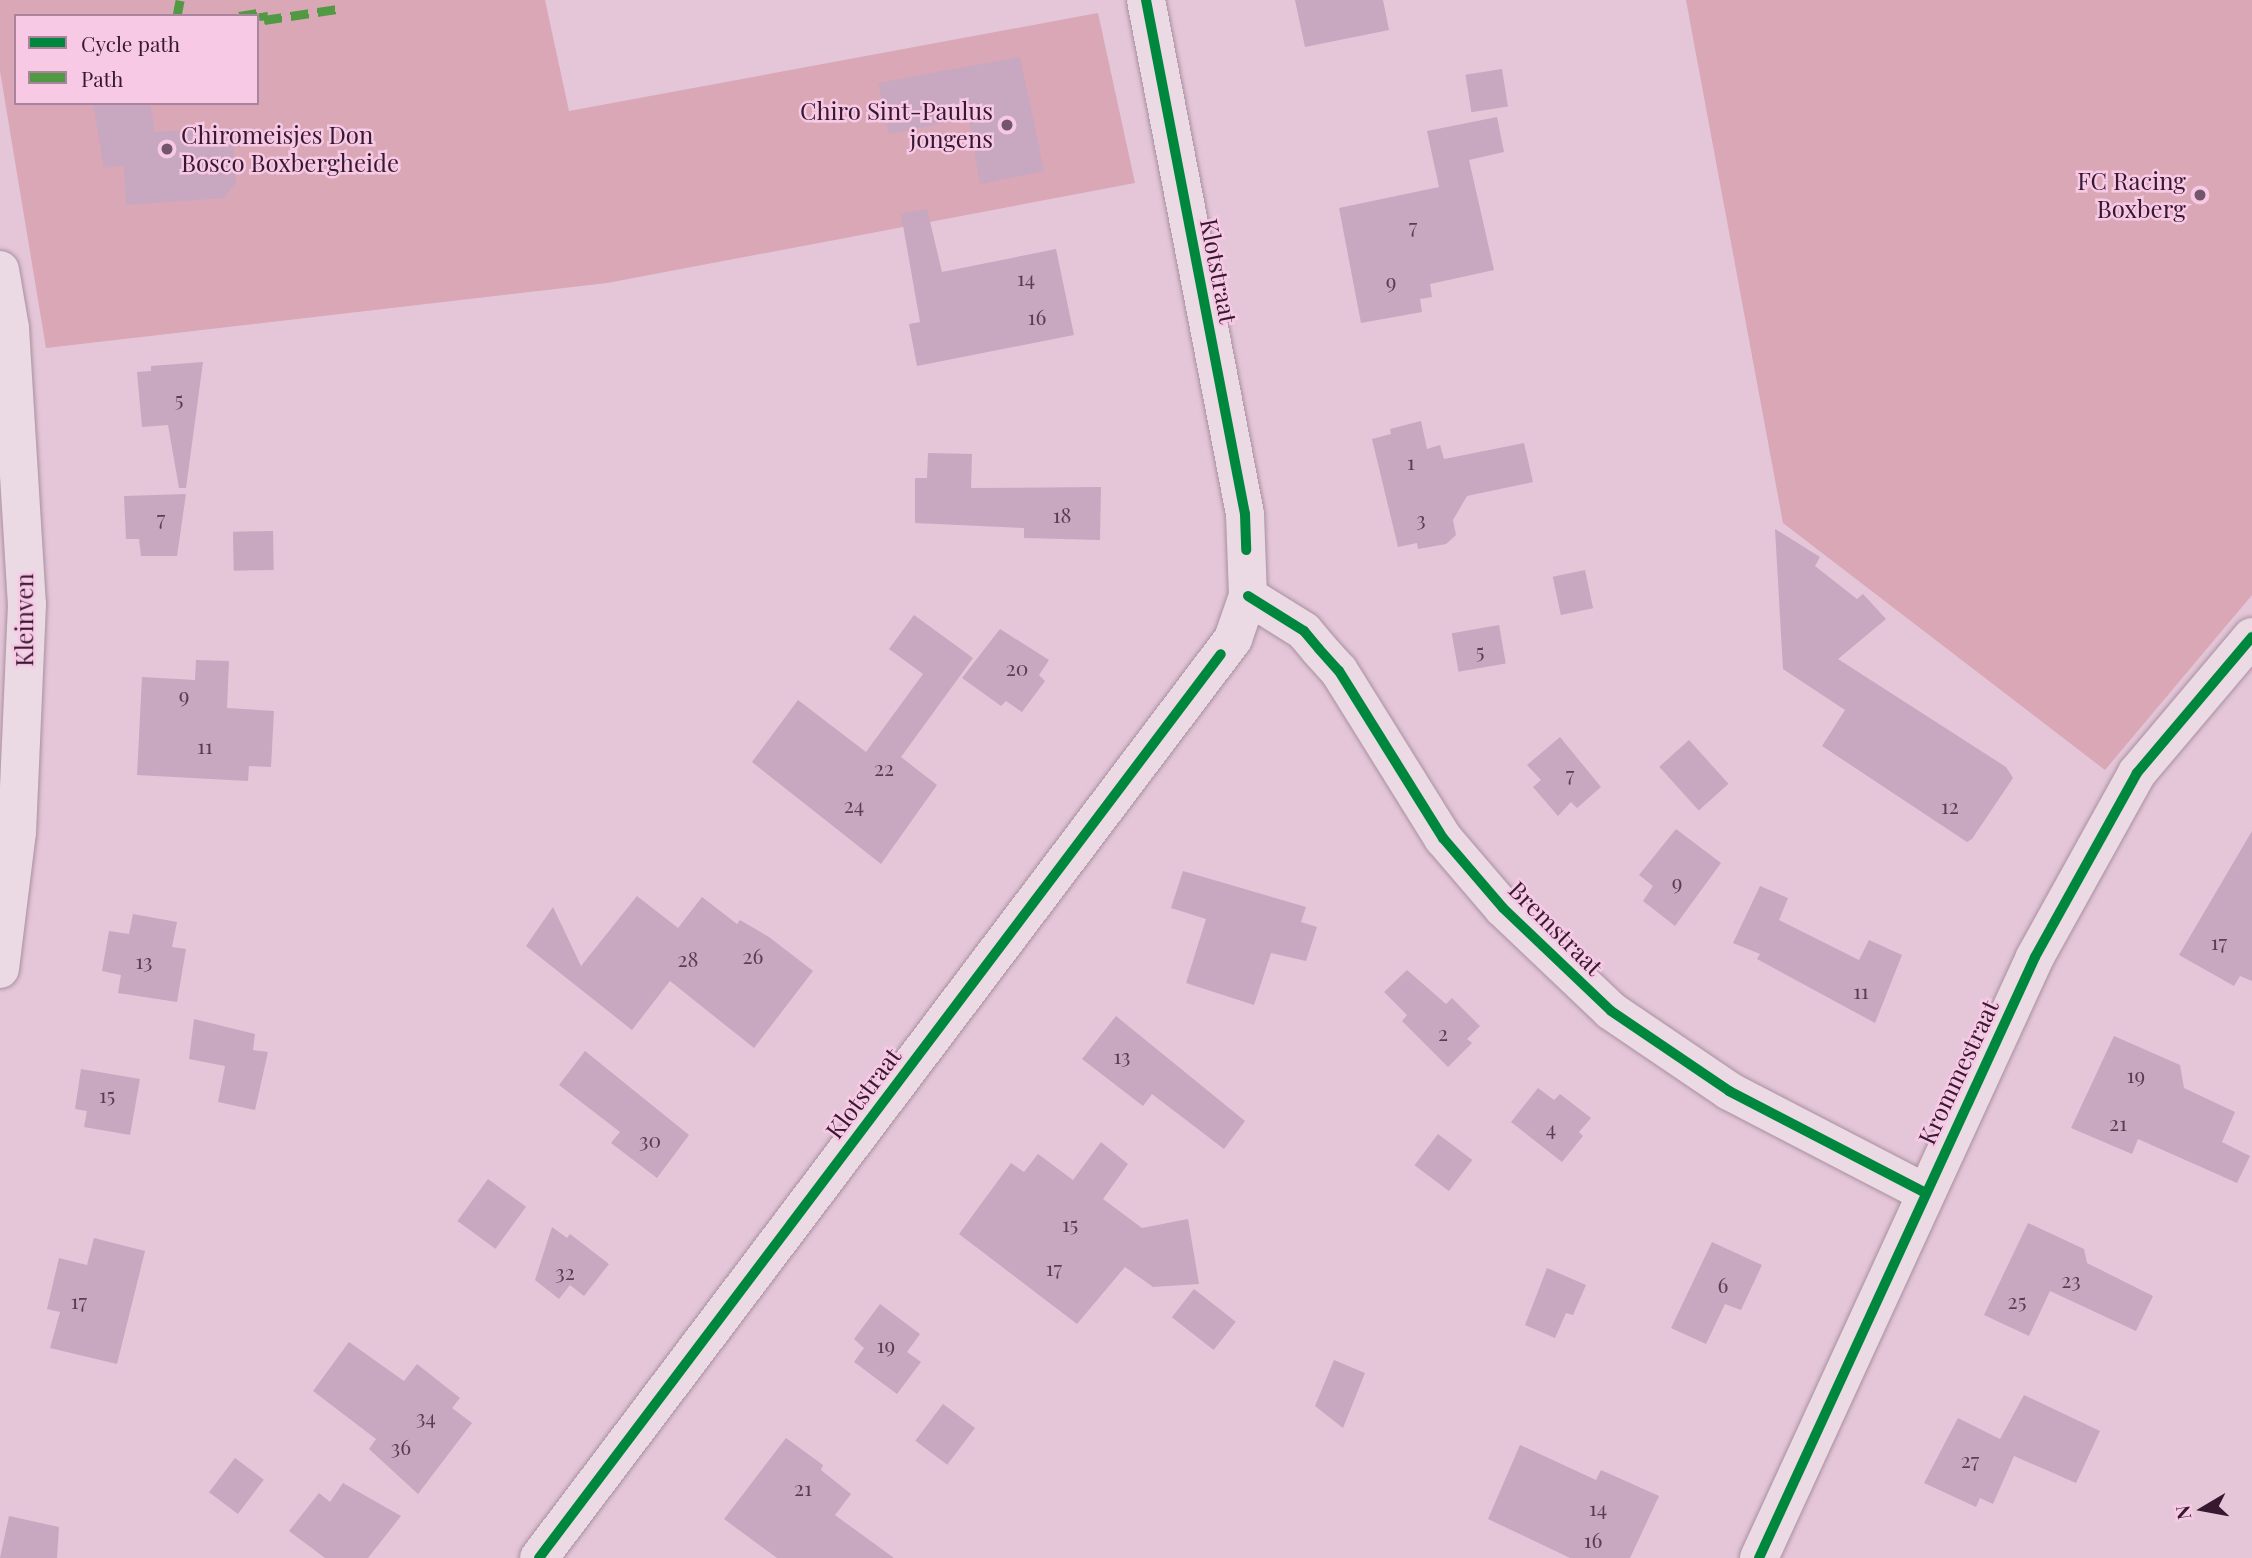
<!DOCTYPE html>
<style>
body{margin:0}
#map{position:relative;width:2252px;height:1558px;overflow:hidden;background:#e4c6d8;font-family:"Playfair Display",serif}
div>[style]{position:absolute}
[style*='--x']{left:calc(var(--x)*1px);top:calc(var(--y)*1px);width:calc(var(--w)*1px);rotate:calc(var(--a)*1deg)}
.green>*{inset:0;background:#d9a7b5}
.building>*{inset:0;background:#c8a7c0;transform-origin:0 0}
.roads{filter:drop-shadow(0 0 2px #a890a0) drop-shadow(0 0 2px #a890a0)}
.street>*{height:38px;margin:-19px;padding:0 19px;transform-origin:19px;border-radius:19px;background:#ebd9e4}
.quiet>*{height:9px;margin-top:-4.5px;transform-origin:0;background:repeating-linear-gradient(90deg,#519943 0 18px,transparent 0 27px)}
.cycleway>*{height:10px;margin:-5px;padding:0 5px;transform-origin:5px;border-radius:5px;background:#00873e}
.dots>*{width:19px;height:19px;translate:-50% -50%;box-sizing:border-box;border:4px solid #f8c9e5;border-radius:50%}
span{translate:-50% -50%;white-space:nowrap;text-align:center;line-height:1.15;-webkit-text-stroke:5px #f8c9e5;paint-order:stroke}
.number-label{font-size:21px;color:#5a3c55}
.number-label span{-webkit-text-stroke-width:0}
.poi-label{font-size:24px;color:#361931}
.right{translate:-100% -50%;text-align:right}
.left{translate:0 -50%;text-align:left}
.street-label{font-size:24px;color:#361931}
.legend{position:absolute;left:14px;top:14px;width:245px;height:91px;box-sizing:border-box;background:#f8c9e5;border:2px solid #aa839d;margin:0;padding:9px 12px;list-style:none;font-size:21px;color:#361931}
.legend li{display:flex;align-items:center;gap:14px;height:35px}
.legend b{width:35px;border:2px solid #aa839d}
.north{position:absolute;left:2168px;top:1474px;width:70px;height:70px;-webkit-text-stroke:5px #f8c9e5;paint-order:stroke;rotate:260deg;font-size:19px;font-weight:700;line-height:28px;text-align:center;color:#361931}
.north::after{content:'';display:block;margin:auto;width:24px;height:32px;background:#361931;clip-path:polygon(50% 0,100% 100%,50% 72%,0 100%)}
</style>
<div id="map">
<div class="green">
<i style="clip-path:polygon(evenodd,0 0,545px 0,569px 111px,1098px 13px,1135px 183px,607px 283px,46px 348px,0 71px,0 0,16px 16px,257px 16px,257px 103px,16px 103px,16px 16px)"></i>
<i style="clip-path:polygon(1686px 0,2252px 0,2252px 595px,2105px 770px,1783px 523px)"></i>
</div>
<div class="building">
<i style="clip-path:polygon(1295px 0,1383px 0,1389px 30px,1305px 47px)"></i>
<i style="clip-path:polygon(1020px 57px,1044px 171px,980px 184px,969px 118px,889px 134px,878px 83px)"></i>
<i style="left:1502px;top:69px;width:38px;height:37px;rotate:81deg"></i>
<i style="clip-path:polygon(93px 103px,150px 103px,155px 132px,232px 128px,236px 184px,223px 198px,126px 205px,124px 165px,104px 168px)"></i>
<i style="clip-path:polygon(1497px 117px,1504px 152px,1469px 160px,1494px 270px,1430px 284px,1432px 297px,1420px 299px,1422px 312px,1361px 323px,1339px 208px,1439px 187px,1427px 131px)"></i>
<i style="clip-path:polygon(927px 209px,942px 272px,1056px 249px,1074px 335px,917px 366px,909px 324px,920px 322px,901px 214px)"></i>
<i style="clip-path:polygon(203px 362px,186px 488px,179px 488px,168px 425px,142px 427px,137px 372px,151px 371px,151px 366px)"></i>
<i style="clip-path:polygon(1421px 421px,1427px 449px,1440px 445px,1444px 459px,1524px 443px,1533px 482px,1467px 496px,1453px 520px,1456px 535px,1446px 544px,1418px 549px,1417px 543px,1398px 547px,1372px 439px,1391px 434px,1390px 429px)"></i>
<i style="clip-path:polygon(928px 453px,972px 454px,971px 488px,1101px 487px,1100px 540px,1024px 538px,1024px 528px,915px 523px,915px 478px,927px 478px)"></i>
<i style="clip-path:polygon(186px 494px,177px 556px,141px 556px,139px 539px,126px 539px,124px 496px)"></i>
<i style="clip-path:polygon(1775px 529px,1820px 557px,1815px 566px,1857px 599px,1863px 594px,1886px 619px,1838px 659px,2006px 767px,2013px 778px,1972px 839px,1967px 842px,1822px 746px,1845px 710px,1783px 669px)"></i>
<i style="left:273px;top:531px;width:39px;height:40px;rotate:89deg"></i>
<i style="left:1585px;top:570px;width:39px;height:33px;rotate:78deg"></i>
<i style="clip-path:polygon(914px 615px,973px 658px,901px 757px,937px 785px,881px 864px,752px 762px,798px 700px,866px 752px,923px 674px,889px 649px)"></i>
<i style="left:1499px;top:625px;width:39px;height:48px;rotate:80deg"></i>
<i style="clip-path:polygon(1000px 629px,1049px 660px,1039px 675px,1045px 681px,1022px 712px,1006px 701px,1001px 706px,962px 678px)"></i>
<i style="clip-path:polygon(196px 660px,229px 661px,227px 708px,274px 711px,271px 767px,249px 766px,248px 781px,137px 775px,142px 677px,195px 680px)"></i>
<i style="clip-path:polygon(1560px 737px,1601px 787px,1577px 808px,1571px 802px,1558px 816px,1533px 787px,1541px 780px,1527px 765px)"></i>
<i style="left:1689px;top:740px;width:59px;height:40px;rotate:48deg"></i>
<i style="clip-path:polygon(1676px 829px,1721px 863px,1675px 926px,1643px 901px,1653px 886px,1639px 875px)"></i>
<i style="clip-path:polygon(2252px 831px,2252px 981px,2240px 976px,2234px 986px,2179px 955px)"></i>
<i style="clip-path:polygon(1183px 871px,1306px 907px,1301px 922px,1317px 927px,1306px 961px,1271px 953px,1254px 1005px,1186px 983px,1206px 919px,1171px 908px)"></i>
<i style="clip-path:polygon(1760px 886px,1788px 898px,1779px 920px,1859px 960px,1869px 940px,1902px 955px,1875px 1023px,1757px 959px,1760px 954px,1733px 943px)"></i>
<i style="clip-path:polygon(637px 896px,678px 928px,702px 897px,737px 924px,740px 920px,769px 937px,813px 971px,754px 1048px,670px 981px,632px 1030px,526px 946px,553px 907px,581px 966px)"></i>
<i style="clip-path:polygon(133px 914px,177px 922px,172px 947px,186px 949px,177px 1002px,118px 993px,121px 975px,102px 971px,109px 931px,129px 934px)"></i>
<i style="clip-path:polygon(1407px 970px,1446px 1004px,1452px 998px,1480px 1026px,1467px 1039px,1472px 1043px,1448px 1067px,1402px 1021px,1407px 1015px,1384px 992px)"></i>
<i style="clip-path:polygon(1116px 1016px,1245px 1121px,1224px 1149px,1152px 1094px,1143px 1106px,1082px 1059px)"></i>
<i style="clip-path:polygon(194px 1019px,255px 1034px,253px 1050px,268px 1052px,255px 1110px,218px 1102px,225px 1066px,189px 1059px)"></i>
<i style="clip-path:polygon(2114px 1036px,2180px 1065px,2184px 1088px,2235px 1112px,2222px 1142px,2250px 1156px,2237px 1183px,2138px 1139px,2132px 1154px,2071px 1128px)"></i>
<i style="clip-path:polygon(585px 1051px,689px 1135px,657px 1178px,611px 1143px,620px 1132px,559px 1085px)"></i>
<i style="clip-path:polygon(81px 1069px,140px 1079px,130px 1135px,84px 1127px,87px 1111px,75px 1109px)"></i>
<i style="clip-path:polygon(1538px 1088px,1554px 1100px,1560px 1094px,1591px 1118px,1579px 1132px,1583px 1136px,1562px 1162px,1511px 1122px)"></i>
<i style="left:1438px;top:1134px;width:43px;height:39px;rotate:37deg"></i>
<i style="clip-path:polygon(1101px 1142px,1128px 1164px,1103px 1199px,1142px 1228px,1188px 1219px,1199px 1284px,1153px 1287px,1125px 1267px,1077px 1324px,959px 1234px,1011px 1163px,1024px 1172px,1038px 1154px,1073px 1180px)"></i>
<i style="left:488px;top:1179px;width:47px;height:52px;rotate:36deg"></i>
<i style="clip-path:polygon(2028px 1223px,2084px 1249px,2087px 1263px,2153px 1296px,2136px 1331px,2050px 1291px,2029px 1336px,1984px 1315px)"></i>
<i style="clip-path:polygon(552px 1227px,567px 1238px,570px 1234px,609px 1264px,584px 1296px,570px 1285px,559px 1299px,535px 1280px)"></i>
<i style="clip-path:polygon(94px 1238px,145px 1251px,117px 1364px,50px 1348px,60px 1312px,47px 1309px,59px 1258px,87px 1265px)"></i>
<i style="clip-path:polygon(1712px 1242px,1762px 1265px,1741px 1310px,1725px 1304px,1706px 1344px,1671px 1328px)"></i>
<i style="clip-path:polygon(1547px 1268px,1586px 1285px,1573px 1315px,1566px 1313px,1555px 1338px,1525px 1325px)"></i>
<i style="left:1194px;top:1289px;width:53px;height:36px;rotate:38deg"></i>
<i style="clip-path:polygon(880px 1304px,920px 1334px,907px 1352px,921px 1362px,897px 1394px,854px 1362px,864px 1348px,854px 1339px)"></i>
<i style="clip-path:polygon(349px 1342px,404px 1381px,417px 1364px,460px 1398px,452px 1408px,472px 1423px,418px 1494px,369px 1449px,376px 1439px,313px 1391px)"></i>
<i style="clip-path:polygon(1334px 1360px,1365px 1373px,1343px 1428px,1315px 1406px)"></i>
<i style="clip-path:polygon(2024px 1395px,2100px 1431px,2076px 1483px,2014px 1456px,1993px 1504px,1980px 1498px,1976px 1507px,1924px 1483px,1958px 1418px,2000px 1439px)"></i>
<i style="left:943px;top:1404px;width:40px;height:46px;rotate:37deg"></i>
<i style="clip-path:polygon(786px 1438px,823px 1465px,821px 1470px,851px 1494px,835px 1515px,894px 1558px,777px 1558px,724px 1519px)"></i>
<i style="clip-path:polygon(1520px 1445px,1596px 1480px,1601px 1470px,1659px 1496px,1630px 1558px,1570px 1558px,1488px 1519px)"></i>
<i style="left:235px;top:1458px;width:36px;height:43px;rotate:37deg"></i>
<i style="clip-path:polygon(343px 1483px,401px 1516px,368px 1558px,325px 1558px,289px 1531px,319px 1493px,330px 1502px)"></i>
<i style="clip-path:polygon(9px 1516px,59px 1527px,57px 1558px,0 1558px)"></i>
</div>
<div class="roads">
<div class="street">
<i style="--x:0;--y:270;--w:59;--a:80.2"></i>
<i style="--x:10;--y:328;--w:277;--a:86.5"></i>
<i style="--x:27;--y:604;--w:228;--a:92.5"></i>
<i style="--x:17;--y:832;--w:138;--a:97.1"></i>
<i style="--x:1248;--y:596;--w:66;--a:32"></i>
<i style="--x:1304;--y:631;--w:23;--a:50"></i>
<i style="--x:1319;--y:649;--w:30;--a:48"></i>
<i style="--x:1339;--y:671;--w:197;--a:58.1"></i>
<i style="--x:1443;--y:838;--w:92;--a:49.4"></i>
<i style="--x:1503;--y:908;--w:149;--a:43.6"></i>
<i style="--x:1611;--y:1011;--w:143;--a:34.1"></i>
<i style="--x:1729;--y:1091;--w:220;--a:27.4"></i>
<i style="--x:539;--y:1558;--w:1152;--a:-52.94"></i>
<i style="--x:1233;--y:639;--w:46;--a:-70.8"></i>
<i style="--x:1248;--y:596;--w:82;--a:-92.1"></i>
<i style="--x:1245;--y:514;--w:523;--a:-100.9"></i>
<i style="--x:1759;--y:1558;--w:661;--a:-65.33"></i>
<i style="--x:2035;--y:957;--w:210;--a:-61"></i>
<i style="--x:2137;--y:773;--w:178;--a:-49.8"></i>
</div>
</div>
<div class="quiet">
<i style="--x:177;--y:16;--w:16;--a:-79"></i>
<i style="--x:239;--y:16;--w:24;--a:-9"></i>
<i style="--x:263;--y:12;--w:8;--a:83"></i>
<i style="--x:264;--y:20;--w:75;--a:-8.5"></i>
</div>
<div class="cycleway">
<i style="--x:1146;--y:0;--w:523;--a:79.1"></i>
<i style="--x:1245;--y:514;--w:36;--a:88"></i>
<i style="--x:1248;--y:596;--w:66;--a:32"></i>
<i style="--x:1304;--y:631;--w:23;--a:50"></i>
<i style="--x:1319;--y:649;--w:30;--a:48"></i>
<i style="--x:1339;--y:671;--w:197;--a:58.1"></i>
<i style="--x:1443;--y:838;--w:92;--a:49.4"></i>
<i style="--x:1503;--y:908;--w:149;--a:43.6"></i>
<i style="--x:1611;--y:1011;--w:143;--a:34.1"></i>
<i style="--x:1729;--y:1091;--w:220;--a:27.4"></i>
<i style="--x:539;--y:1558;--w:1132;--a:-52.97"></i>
<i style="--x:1759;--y:1558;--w:661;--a:-65.33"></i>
<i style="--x:2035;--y:957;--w:210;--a:-61"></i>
<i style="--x:2137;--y:773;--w:178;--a:-49.8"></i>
</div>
<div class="dots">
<i style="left:1007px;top:125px;background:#73566b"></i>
<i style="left:167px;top:149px;background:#73566b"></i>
<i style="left:2200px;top:195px;background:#73566b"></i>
</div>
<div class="number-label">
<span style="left:1413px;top:225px">7</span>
<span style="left:1026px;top:277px">14</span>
<span style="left:1391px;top:280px">9</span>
<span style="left:1037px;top:316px">16</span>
<span style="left:179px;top:398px">5</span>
<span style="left:1411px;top:461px">1</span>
<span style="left:1062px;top:514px">18</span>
<span style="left:161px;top:517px">7</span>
<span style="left:1421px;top:518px">3</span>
<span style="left:1480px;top:650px">5</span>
<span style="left:1017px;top:667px">20</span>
<span style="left:184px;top:694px">9</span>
<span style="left:205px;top:745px">11</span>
<span style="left:884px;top:767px">22</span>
<span style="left:1570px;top:773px">7</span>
<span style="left:854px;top:804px">24</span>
<span style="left:1950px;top:805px">12</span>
<span style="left:1677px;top:881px">9</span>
<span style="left:2219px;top:941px">17</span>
<span style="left:753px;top:955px">26</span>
<span style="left:688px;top:958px">28</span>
<span style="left:144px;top:960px">13</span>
<span style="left:1861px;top:990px">11</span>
<span style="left:1443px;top:1032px">2</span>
<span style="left:1122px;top:1055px">13</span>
<span style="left:2136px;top:1074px">19</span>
<span style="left:107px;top:1094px">15</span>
<span style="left:2118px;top:1122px">21</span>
<span style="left:1551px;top:1127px">4</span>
<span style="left:650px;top:1139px">30</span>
<span style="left:1070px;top:1223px">15</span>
<span style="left:1054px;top:1267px">17</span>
<span style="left:565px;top:1271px">32</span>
<span style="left:2071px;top:1279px">23</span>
<span style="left:1723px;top:1284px">6</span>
<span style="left:79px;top:1300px">17</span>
<span style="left:2017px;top:1300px">25</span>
<span style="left:886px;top:1344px">19</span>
<span style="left:426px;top:1416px">34</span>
<span style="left:401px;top:1446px">36</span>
<span style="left:1970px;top:1459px">27</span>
<span style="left:803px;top:1487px">21</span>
<span style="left:1598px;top:1507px">14</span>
<span style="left:1593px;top:1539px">16</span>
</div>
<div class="poi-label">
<span class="right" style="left:993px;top:125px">Chiro Sint-Paulus<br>jongens</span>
<span class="left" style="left:181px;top:149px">Chiromeisjes Don<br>Bosco Boxbergheide</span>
<span class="right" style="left:2186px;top:195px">FC Racing<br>Boxberg</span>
</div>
<div class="street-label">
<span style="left:1219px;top:271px;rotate:79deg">Klotstraat</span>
<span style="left:24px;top:620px;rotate:-90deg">Kleinven</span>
<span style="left:1556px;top:928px;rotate:45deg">Bremstraat</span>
<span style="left:1958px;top:1072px;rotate:-65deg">Krommestraat</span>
<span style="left:863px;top:1093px;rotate:-53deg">Klotstraat</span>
</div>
<ul class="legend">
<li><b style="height:9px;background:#00873e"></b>Cycle path</li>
<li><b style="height:9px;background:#519943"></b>Path</li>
</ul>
<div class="north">N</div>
</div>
